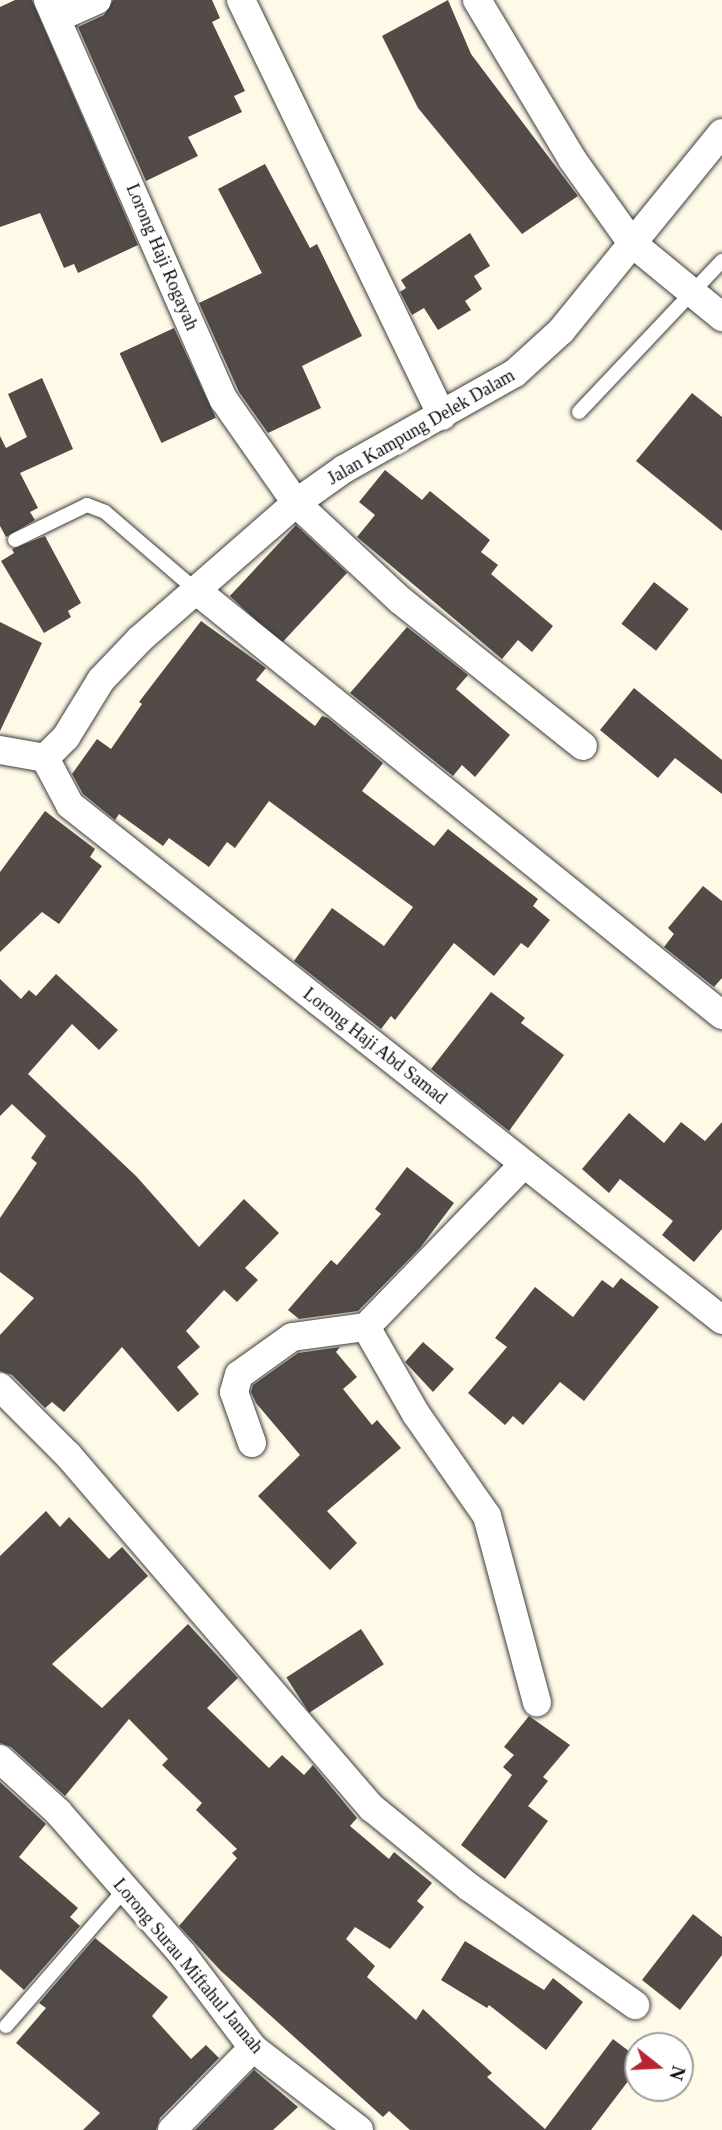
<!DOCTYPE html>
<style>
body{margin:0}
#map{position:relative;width:722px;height:2130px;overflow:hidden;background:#fff9e7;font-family:Georgia,serif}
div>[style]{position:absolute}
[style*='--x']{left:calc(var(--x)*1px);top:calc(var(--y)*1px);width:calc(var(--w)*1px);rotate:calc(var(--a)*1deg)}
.building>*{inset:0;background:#534b47;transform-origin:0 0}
.roads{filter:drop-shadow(0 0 2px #3d3d3d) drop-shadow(0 0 2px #3d3d3d)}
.service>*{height:14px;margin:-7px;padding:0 7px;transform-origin:7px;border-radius:7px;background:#fff}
.minor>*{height:28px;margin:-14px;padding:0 14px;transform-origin:14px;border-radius:14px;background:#fff}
span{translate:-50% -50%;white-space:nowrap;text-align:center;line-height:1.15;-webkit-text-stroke:7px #fff;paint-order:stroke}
.street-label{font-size:18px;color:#0a0a0a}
.north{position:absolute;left:624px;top:2032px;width:70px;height:70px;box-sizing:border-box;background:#fff;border:2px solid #9d9d9d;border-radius:50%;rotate:108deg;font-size:19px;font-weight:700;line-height:28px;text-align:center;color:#0a0a0a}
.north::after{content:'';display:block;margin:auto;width:24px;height:32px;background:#b82432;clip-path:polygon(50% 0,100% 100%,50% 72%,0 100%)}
</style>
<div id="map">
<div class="building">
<i style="clip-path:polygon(15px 0,32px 0,138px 245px,78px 273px,74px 264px,64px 268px,40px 213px,0 227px,0 7px)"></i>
<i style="clip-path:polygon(113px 0,212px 0,220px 18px,212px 22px,245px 91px,234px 96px,242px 112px,188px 137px,198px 156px,146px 181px,78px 27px,104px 15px)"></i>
<i style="clip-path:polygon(448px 0,471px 54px,578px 196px,522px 234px,418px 108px,382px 36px)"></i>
<i style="clip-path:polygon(265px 164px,310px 248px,317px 244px,362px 336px,302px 366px,321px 408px,268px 433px,239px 392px,199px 303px,262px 273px,218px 189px)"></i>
<i style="clip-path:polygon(470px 233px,490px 266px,474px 276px,482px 289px,465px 301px,471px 310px,438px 330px,424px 308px,412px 315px,400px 292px,406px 288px,401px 280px)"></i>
<i style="left:174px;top:328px;width:99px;height:60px;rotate:65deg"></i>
<i style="clip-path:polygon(42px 378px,73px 449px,20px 473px,38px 508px,30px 512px,35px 520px,6px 537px,0 526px,0 436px,6px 448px,27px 437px,8px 394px)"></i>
<i style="clip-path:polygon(692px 393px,722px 417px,722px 531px,636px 461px)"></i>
<i style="clip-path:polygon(385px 470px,422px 500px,430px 491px,490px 540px,481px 552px,498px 565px,491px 574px,553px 626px,532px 652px,518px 640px,502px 659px,357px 537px,375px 515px,359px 502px)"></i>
<i style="left:296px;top:525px;width:70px;height:97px;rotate:43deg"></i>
<i style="clip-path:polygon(45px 536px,81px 603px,68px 611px,71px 617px,44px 633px,1px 561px,14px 553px,12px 549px)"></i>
<i style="left:654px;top:582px;width:44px;height:53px;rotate:38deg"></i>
<i style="clip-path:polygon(201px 621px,266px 668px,256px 680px,315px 726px,322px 716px,328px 718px,383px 763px,362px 791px,434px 846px,448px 829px,538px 899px,533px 906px,550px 920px,528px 948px,521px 943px,494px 976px,454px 943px,395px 1020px,391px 1016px,381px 1029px,294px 961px,332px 908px,384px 946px,413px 907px,269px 801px,235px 848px,227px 842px,209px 867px,169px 838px,163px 846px,119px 814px,115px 820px,83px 794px,72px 774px,97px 739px,111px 749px,142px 704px,139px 702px)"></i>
<i style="clip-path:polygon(0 622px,42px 643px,0 731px)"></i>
<i style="clip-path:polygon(407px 627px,468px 675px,456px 689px,510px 735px,475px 777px,462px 765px,453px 776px,350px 693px)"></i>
<i style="clip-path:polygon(634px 688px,722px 760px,722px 794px,675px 758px,658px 778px,600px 730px)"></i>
<i style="clip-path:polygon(45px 811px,95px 849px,90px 857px,102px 866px,59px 924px,42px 912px,0 952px,0 872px)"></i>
<i style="clip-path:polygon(703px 886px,722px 901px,722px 978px,714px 987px,664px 947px,674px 934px,668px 928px)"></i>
<i style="clip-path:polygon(56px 974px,118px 1030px,99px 1050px,72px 1024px,28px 1074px,137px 1177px,199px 1247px,244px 1199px,279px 1233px,245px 1268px,258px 1280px,237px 1302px,224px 1290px,186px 1331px,200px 1347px,177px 1367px,199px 1394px,178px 1412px,122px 1347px,64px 1412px,52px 1402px,45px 1408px,12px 1375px,0 1371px,0 1335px,34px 1298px,0 1272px,0 1218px,37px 1163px,31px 1158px,46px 1136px,12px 1104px,0 1116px,0 979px,21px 999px,29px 990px,36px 996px)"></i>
<i style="clip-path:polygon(491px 992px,525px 1018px,521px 1023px,564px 1055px,509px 1131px,431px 1069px)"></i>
<i style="clip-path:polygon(629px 1113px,664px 1143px,681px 1122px,705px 1141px,722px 1122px,722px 1229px,694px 1262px,662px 1235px,673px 1221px,620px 1179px,609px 1193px,582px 1169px)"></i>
<i style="clip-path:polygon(407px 1167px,454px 1203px,420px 1248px,358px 1311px,299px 1319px,288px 1310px,331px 1260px,337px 1265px,381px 1214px,375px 1209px)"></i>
<i style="clip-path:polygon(621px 1278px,659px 1307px,584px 1401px,560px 1382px,523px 1425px,513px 1416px,505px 1425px,468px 1393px,507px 1347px,495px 1338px,535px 1287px,573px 1317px,602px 1280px,613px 1288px)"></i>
<i style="clip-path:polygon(423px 1342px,454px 1369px,433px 1392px,405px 1362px)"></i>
<i style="clip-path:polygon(340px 1347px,336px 1352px,357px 1377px,343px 1389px,372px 1425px,377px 1420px,401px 1448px,327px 1511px,357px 1543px,330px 1570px,258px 1496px,300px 1455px,256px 1403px,251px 1392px,253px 1385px,298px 1353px)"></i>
<i style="clip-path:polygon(46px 1511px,60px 1527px,69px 1517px,109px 1559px,122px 1547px,148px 1576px,52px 1664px,102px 1708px,188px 1624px,238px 1678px,207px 1708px,269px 1768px,282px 1755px,304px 1775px,313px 1765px,357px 1818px,350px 1826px,389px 1859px,394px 1852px,432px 1883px,417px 1901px,424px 1907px,390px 1949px,355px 1927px,346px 1939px,375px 1966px,367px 1977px,416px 2020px,423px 2009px,492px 2073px,487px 2077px,545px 2129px,613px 2039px,638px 2058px,638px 2068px,591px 2130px,410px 2130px,389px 2111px,383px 2117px,221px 1971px,179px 1926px,237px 1858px,232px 1853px,237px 1849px,196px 1810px,202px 1803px,162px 1765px,168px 1759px,129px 1719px,65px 1796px,11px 1747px,0 1743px,0 1556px)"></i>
<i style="left:361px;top:1629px;width:42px;height:89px;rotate:57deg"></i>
<i style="clip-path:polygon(529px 1716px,570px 1745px,543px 1777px,548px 1781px,528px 1806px,548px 1821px,505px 1879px,461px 1845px,512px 1775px,503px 1767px,514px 1755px,504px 1747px)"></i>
<i style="clip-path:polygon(0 1782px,46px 1824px,19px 1857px,78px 1908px,70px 1917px,80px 1926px,24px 1990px,0 1969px)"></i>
<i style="clip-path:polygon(693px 1914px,722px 1937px,722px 1955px,680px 2010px,642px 1980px)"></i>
<i style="clip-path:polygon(95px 1938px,168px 1997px,152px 2016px,191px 2059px,206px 2045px,219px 2058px,160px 2118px,156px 2130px,83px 2130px,100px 2113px,16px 2043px,46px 2008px,39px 2003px)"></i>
<i style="clip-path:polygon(465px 1941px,544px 1990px,553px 1978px,583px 2002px,546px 2050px,489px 2005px,487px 2008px,441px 1980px)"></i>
<i style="clip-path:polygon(254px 2070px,298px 2107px,273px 2130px,195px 2130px)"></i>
</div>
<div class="roads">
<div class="service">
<i style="--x:579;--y:412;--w:208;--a:-46.6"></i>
<i style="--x:15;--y:540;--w:80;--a:-25.9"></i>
<i style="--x:87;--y:505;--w:19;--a:21"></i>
<i style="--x:105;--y:512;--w:121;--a:40.7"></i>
<i style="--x:6;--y:2026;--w:181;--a:-49"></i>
</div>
<div class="minor">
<i style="--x:48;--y:0;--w:437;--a:66.3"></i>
<i style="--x:224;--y:400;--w:126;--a:55"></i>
<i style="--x:296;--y:503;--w:142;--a:43"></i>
<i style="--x:400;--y:600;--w:234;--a:38.6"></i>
<i style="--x:241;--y:0;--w:462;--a:64.2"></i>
<i style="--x:477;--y:0;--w:185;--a:59.1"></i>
<i style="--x:572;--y:159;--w:103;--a:54.5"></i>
<i style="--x:632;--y:243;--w:117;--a:39.4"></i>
<i style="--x:57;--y:18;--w:44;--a:-24.2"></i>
<i style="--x:197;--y:591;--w:675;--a:38.93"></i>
<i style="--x:0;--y:750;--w:46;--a:10.1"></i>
<i style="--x:45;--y:758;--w:30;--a:-45"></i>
<i style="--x:66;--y:737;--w:67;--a:-58.4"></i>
<i style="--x:101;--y:680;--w:57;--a:-46.4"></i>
<i style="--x:140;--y:639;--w:207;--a:-41.1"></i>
<i style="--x:296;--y:503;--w:59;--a:-35.3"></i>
<i style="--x:344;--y:469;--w:196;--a:-29.3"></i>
<i style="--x:515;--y:373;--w:62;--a:-42.4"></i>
<i style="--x:561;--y:331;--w:255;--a:-50.9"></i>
<i style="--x:45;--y:758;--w:53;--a:62"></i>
<i style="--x:70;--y:805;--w:831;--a:38.3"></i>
<i style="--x:523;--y:1165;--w:226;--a:134.1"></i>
<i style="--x:366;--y:1327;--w:100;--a:60.1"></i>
<i style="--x:416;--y:1414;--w:124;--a:55.2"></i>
<i style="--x:487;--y:1516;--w:193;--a:75"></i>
<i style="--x:0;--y:1387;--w:96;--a:45"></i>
<i style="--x:68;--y:1455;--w:466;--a:49.3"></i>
<i style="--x:372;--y:1808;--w:125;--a:39.2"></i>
<i style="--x:469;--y:1887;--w:204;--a:35.4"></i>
<i style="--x:252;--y:1443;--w:54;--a:-109.4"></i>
<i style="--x:234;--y:1392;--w:18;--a:-74"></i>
<i style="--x:239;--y:1375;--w:65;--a:-35.6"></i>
<i style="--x:292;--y:1337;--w:75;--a:-7.7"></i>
<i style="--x:0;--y:1759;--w:79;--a:42.4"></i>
<i style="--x:58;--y:1812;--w:190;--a:48.8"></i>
<i style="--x:183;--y:1955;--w:116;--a:53"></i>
<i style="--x:253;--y:2048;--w:134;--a:37.7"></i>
<i style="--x:172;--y:2130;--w:115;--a:-45.4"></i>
</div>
</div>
<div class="street-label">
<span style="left:162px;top:257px;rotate:67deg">Lorong Haji Rogayah</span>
<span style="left:421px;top:427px;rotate:-30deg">Jalan Kampung Delek Dalam</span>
<span style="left:375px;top:1046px;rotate:38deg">Lorong Haji Abd Samad</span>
<span style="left:188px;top:1966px;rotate:50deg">Lorong Surau Miftahul Jannah</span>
</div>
<div class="north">N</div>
</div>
